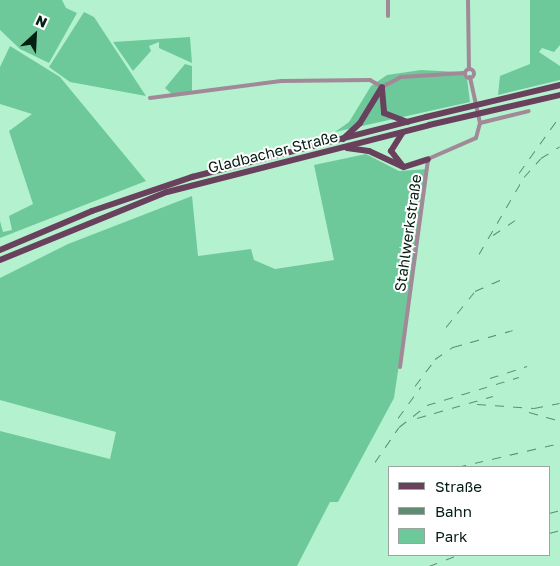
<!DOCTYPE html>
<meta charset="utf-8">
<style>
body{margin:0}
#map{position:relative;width:560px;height:566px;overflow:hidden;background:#b4f2cf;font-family:"Golos Text",sans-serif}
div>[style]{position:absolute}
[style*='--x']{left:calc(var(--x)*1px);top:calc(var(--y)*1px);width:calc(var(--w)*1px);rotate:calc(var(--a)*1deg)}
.green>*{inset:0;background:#6ec99a}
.minor>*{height:4px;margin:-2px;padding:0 2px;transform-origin:2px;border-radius:2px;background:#a18998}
.minor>.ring{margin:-2px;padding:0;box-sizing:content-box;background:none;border:4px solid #a18998;border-radius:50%}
.primary>*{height:6px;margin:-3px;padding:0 3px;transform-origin:3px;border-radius:3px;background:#69415c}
.rail>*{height:1px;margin-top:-0.5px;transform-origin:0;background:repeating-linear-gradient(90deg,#5f8c73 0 9px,transparent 0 18px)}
.primary-bridge>*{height:6px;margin:-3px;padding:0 3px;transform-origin:3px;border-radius:3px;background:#69415c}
span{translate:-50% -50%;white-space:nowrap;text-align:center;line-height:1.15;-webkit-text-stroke:4px #fff;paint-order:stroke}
.street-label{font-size:15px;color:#051f12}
.legend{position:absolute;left:388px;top:466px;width:162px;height:90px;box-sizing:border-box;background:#fff;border:1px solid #9ba5a0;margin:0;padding:6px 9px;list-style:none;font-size:15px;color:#051f12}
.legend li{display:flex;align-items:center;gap:10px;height:25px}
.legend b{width:25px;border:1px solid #9ba5a0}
.north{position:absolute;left:10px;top:10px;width:50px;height:50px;-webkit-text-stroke:4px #fff;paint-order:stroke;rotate:25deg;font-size:14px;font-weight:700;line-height:20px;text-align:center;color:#051f12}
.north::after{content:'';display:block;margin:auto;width:18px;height:22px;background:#051f12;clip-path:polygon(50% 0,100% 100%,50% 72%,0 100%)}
</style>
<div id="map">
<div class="green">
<i style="clip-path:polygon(0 0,62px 0,66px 8px,77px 13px,49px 63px,20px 49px,0 30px)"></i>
<i style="clip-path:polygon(530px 0,560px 0,560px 45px,554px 52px,542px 48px,539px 52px,560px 66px,560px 80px,498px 95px,500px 76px,530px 64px)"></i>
<i style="clip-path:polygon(84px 12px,94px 17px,146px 96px,70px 82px,49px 67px)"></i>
<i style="clip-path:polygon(190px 37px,192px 63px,159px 48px,159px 42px,149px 46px,151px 51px,133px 71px,113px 42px)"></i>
<i style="clip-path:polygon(10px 46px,60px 77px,146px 181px,0 238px,0 221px,3px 232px,12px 230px,9px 216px,33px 204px,9px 131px,32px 114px,0 104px,0 67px)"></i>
<i style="clip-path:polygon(185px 64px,192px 66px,192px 92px,174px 96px,165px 88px)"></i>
<i style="clip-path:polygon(421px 70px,459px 72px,467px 78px,470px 102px,335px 132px,349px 122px,371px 86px,387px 75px)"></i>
<i style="clip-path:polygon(366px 154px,399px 171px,428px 169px,394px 398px,338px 502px,330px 502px,297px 566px,0 566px,0 431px,110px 459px,116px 432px,0 400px,0 278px,68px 244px,192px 196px,198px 256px,251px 249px,254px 260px,275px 269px,334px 260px,314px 165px)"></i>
</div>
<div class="minor">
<i style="--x:468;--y:0;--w:68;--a:89.2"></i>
<i style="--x:388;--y:16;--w:16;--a:-90"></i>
<i class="ring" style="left:464.5px;top:68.5px;width:5px;height:5px"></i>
<i style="--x:150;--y:98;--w:132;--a:-7.4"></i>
<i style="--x:281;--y:81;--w:89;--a:-0.6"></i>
<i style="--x:370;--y:80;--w:14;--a:30"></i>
<i style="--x:382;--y:87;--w:21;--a:-28"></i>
<i style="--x:401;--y:77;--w:63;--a:-3.6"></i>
<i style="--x:480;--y:123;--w:50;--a:-13.8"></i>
<i style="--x:400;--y:367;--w:210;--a:-82.3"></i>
<i style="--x:428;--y:159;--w:52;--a:-23.6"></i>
<i style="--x:476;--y:138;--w:16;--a:-75"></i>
<i style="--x:480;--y:123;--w:47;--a:-102.3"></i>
</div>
<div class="primary">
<i style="--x:382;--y:89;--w:24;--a:85"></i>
<i style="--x:384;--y:113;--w:25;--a:21"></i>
<i style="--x:343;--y:139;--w:23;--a:-43"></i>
<i style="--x:360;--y:123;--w:42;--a:-58.6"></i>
<i style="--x:347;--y:148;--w:22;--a:8"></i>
<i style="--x:369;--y:151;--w:38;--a:25"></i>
<i style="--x:404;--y:167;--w:25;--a:-18"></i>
<i style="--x:402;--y:165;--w:18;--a:-128"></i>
<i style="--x:391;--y:151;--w:22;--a:-58"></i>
<i style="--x:0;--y:250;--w:100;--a:-23"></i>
<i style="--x:92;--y:211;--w:106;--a:-18.8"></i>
<i style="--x:192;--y:177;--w:242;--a:-14.4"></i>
<i style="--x:0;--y:260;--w:180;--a:-22.2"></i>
<i style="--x:167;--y:192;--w:270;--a:-14.3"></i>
</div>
<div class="rail">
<i style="--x:519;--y:173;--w:70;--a:-54.3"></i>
<i style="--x:493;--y:235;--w:27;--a:-34"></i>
<i style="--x:479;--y:254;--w:89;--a:-59.7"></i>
<i style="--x:524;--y:177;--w:25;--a:-48"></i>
<i style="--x:541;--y:158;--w:22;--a:-32"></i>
<i style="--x:446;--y:327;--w:46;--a:-51.1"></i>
<i style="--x:475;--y:291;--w:34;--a:-24"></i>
<i style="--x:490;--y:378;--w:39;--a:-18"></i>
<i style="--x:415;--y:386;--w:34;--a:-53"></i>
<i style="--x:435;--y:359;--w:22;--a:-34"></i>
<i style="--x:453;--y:347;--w:62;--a:-15.8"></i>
<i style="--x:477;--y:404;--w:57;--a:4"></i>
<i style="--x:534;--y:408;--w:26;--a:-11"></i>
<i style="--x:529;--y:412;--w:32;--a:16"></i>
<i style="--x:398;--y:418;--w:39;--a:-54"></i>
<i style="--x:417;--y:418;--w:79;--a:-16.1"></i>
<i style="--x:375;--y:462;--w:42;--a:-55.6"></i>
<i style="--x:399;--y:427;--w:36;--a:-38"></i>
<i style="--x:427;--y:405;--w:96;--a:-16.9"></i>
<i style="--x:457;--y:467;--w:106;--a:-13.1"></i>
<i style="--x:549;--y:513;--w:11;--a:-15"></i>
<i style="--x:549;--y:533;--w:11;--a:-15"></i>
<i style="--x:429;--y:566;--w:30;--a:-21"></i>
</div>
<div class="primary-bridge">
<i style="--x:426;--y:117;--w:138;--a:-13.4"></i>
<i style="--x:429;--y:125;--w:134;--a:-12.9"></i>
</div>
<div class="street-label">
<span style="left:273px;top:152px;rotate:-14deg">Gladbacher Straße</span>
<span style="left:408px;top:233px;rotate:-82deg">Stahlwerkstraße</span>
</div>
<ul class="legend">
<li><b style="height:6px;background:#69415c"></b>Straße</li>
<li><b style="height:6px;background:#5f8c73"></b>Bahn</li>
<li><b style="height:14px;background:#6ec99a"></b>Park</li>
</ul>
<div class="north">N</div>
</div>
